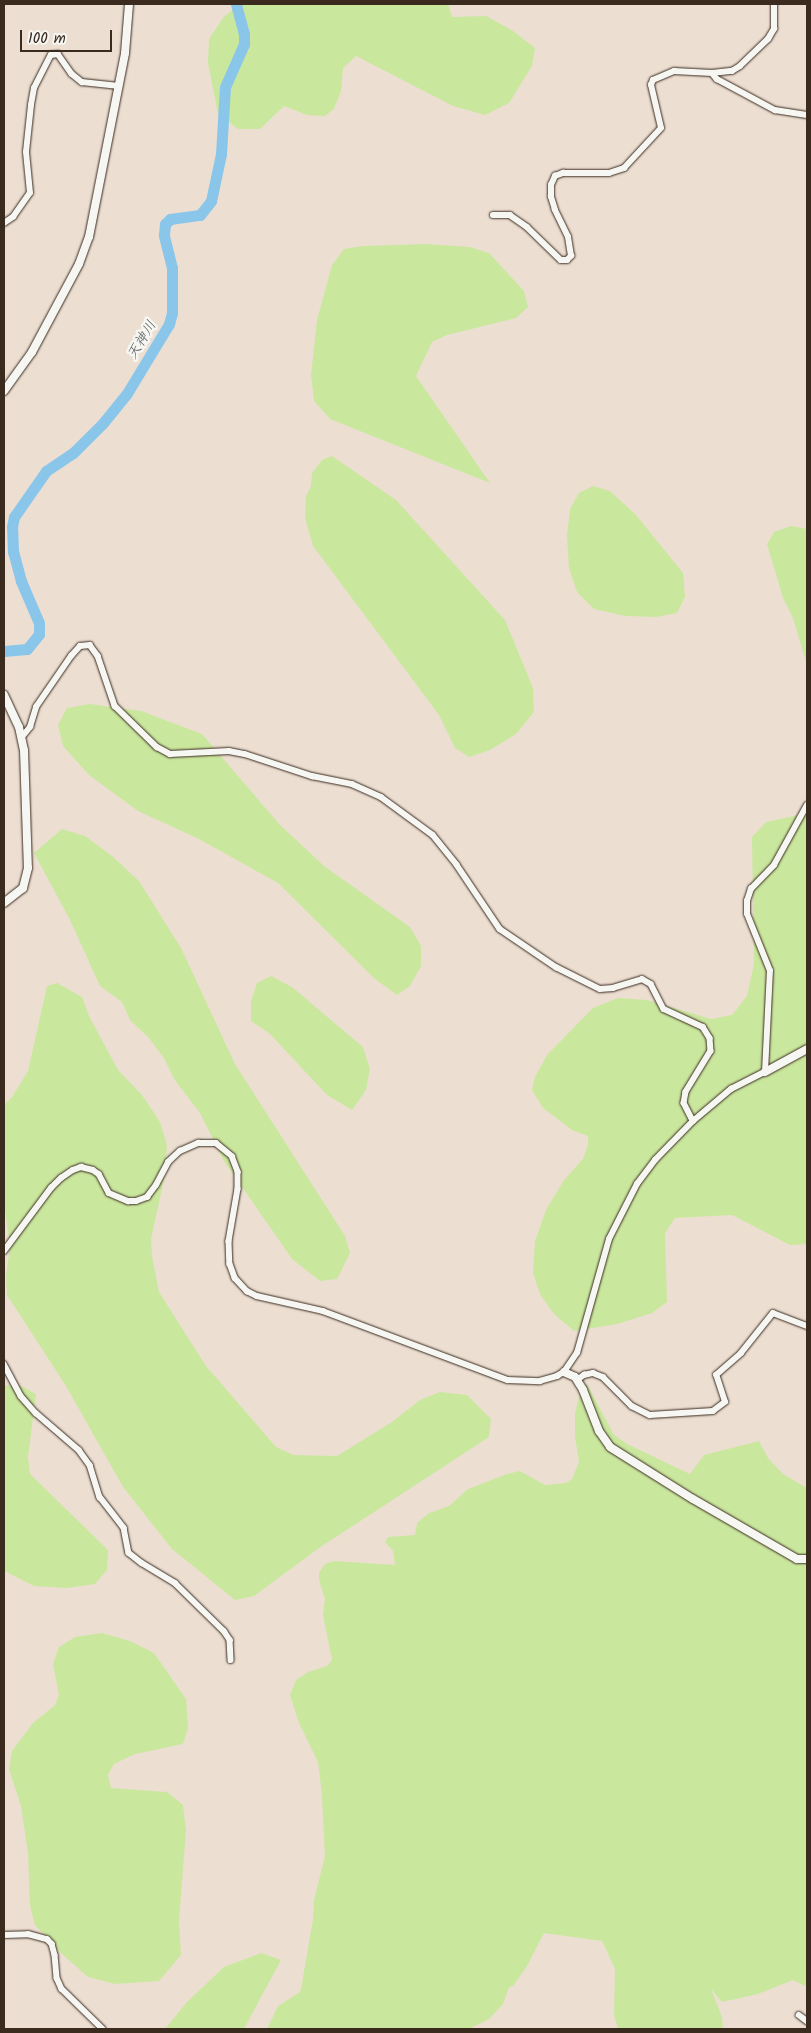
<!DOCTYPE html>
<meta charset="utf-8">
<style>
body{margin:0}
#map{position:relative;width:811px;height:2033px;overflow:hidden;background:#ecdfd2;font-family:Kalam,"Klee One",sans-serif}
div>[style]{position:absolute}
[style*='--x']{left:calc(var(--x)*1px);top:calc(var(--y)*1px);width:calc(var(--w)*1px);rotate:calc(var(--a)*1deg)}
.green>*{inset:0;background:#cae79e}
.river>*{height:11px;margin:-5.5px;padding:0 5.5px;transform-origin:5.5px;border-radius:5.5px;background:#8ac6ea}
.roads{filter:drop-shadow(0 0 1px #3b2a1e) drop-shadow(0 0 1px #3b2a1e)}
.street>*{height:5.5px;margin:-2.75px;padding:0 2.75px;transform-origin:2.75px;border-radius:2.75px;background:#f6f6f2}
.secondary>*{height:8px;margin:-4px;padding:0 4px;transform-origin:4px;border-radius:4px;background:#f6f6f2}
span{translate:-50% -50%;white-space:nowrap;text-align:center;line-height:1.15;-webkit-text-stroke:5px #f6f6f2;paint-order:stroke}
.water-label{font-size:14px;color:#53595b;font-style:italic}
.frame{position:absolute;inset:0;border:5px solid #3b2a1e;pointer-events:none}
.scale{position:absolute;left:20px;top:30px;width:92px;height:22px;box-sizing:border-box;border:2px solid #3b2a1e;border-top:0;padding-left:6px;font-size:15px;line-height:18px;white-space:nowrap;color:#3b2a1e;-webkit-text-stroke:4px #f6f6f2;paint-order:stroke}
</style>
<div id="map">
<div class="green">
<i style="clip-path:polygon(239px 4px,448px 4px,452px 17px,486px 16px,513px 31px,535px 48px,532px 66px,509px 103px,485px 115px,453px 106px,356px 56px,343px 68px,341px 91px,334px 109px,325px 116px,307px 115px,284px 106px,260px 129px,238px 129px,218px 114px,208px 63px,209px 39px,223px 18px)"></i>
<i style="clip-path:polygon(426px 244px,470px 247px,489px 253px,524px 291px,528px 307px,516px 318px,447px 335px,432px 342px,416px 376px,490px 483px,330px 419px,314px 401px,311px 375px,317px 320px,332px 265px,344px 249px,363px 246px)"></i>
<i style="clip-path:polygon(332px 456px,396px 500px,505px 620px,533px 688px,534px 712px,516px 734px,490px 750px,469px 757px,455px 748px,439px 715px,313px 546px,305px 518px,306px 496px,311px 486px,312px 473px,322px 460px)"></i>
<i style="clip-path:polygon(593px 486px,610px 491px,636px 515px,683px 573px,685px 597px,677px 613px,656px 617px,625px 616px,594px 609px,577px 592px,569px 568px,567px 536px,570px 509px,579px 493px)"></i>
<i style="clip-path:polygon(791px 526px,807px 529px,807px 665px,793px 618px,783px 598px,767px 544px,774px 532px)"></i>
<i style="clip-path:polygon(90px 704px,141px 711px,202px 734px,280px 825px,324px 866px,410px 927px,421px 946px,421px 966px,410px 986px,397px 995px,375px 979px,278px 883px,199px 839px,138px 811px,89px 775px,63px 746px,58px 725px,67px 708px)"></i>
<i style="clip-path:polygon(807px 813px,807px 1244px,790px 1245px,732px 1215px,675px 1218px,665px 1233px,667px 1302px,652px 1313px,617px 1324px,574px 1331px,554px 1314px,540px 1294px,533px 1273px,535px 1241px,546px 1210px,564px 1180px,583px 1159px,588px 1145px,588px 1136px,572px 1130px,543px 1108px,532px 1090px,535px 1077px,547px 1055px,593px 1008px,618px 998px,647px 1000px,711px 1019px,732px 1015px,747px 996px,754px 964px,752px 837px,766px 822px)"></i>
<i style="clip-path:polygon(62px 829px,85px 836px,112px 856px,139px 881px,181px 948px,235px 1064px,345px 1236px,350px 1253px,337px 1279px,320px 1281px,292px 1259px,224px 1161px,200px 1113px,174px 1079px,164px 1058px,148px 1037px,130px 1020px,122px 1002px,100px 986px,70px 920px,34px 853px)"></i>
<i style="clip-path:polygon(271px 976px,292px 987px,363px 1047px,370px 1069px,366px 1090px,352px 1110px,327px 1095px,269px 1033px,251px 1021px,251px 1001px,257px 983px)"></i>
<i style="clip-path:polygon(57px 983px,82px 997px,89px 1016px,118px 1070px,142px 1095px,160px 1122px,167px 1145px,165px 1175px,151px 1239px,152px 1256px,159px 1292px,206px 1366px,276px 1447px,293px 1455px,337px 1456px,392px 1422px,420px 1400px,440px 1392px,467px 1395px,491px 1419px,489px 1437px,319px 1548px,254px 1596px,235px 1600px,172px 1549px,123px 1487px,66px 1386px,7px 1295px,6px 1276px,10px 1247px,4px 1202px,4px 1105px,12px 1097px,28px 1071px,47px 986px)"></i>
<i style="clip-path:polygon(587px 1384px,614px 1435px,627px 1444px,690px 1474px,704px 1455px,759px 1441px,768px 1458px,783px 1474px,807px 1488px,807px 1987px,793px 1980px,758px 1994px,722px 2002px,711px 1989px,722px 2017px,723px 2029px,618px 2029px,614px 2015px,615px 1969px,602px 1941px,544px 1933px,527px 1966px,513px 1986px,509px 1987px,503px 2004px,489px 2019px,469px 2029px,267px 2029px,278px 2006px,300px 1992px,301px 1989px,313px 1919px,314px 1900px,325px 1856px,322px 1796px,318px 1762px,299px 1723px,290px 1695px,296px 1680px,308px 1672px,327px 1666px,332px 1660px,323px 1615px,325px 1599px,319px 1580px,319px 1573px,325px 1564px,334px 1561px,395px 1565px,393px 1551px,385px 1542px,388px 1537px,415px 1535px,417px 1523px,429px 1513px,449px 1506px,468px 1489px,507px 1474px,520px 1471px,545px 1485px,566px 1483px,572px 1479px,579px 1462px,575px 1437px,575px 1413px,581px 1390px)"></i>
<i style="clip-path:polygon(4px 1385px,21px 1386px,36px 1394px,28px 1457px,30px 1474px,108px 1550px,107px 1570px,95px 1584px,67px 1588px,34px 1586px,4px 1571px)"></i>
<i style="clip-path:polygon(102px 1633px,130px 1641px,154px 1653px,186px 1699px,188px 1728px,183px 1744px,135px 1754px,114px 1764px,108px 1775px,111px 1788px,167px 1792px,183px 1805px,186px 1830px,179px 1921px,181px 1955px,159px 1981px,115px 1984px,88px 1977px,61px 1953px,35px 1925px,30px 1906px,28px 1853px,21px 1806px,9px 1769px,12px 1751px,33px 1723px,55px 1705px,59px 1695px,53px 1664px,59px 1647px,75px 1637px)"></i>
<i style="clip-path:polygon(261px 1953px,281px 1960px,244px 2029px,165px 2029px,187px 2002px,224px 1967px)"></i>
</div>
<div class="river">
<i style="--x:4;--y:651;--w:23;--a:-5"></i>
<i style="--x:27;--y:649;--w:19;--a:-51"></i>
<i style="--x:39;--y:634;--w:11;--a:-90"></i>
<i style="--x:39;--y:623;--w:46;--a:-113.2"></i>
<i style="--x:21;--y:581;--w:30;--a:-105"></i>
<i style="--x:13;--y:552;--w:25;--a:-92"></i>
<i style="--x:12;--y:527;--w:10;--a:-79"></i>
<i style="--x:14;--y:517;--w:56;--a:-55.2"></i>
<i style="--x:46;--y:471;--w:32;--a:-34"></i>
<i style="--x:73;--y:453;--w:42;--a:-45"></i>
<i style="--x:103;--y:423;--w:36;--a:-51"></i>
<i style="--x:126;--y:395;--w:83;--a:-58.8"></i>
<i style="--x:169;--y:324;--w:11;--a:-75"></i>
<i style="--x:172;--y:313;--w:45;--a:-90"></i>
<i style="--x:172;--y:268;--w:34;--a:-104"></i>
<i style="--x:164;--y:235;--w:11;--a:-85"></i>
<i style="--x:165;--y:224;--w:7;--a:-45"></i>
<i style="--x:170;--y:219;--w:30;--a:-8"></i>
<i style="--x:200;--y:215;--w:18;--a:-52"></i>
<i style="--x:211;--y:201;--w:48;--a:-78"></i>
<i style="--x:221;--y:154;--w:67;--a:-86.6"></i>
<i style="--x:225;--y:87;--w:47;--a:-66.2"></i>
<i style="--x:244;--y:44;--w:10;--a:-90"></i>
<i style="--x:244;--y:34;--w:31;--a:-105"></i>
</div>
<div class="roads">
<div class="street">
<i style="--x:712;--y:73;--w:8;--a:50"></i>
<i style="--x:717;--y:79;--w:66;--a:28.1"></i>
<i style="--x:775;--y:110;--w:32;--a:9"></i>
<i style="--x:493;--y:215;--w:17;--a:0"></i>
<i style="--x:510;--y:215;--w:21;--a:35"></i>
<i style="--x:527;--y:227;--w:47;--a:44.1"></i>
<i style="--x:561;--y:260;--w:6;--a:0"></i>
<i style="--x:567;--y:260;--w:6;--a:-45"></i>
<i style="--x:571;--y:256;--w:19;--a:-99"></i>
<i style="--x:568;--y:237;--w:30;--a:-116"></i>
<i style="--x:555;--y:210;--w:14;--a:-107"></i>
<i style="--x:551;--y:197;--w:12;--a:-90"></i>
<i style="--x:551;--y:185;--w:10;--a:-66"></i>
<i style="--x:555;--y:176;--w:9;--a:-21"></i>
<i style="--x:563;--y:173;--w:46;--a:0"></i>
<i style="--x:609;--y:173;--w:16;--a:-18"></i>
<i style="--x:624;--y:168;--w:54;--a:-47.2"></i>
<i style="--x:661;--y:128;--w:44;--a:-103.1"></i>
<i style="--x:651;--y:85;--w:5;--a:-68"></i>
<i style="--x:653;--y:80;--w:23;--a:-23"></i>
<i style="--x:674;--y:71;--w:38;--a:3"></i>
<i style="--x:712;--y:73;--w:20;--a:-6"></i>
<i style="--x:732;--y:71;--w:9;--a:-32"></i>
<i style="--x:740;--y:66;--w:39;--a:-44"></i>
<i style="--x:768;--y:39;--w:12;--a:-59"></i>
<i style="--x:774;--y:29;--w:25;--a:-90"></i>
<i style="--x:4;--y:223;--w:11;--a:-34"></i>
<i style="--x:13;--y:217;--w:29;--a:-55"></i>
<i style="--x:30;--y:193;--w:41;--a:-95.6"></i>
<i style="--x:26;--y:152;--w:47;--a:-83.9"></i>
<i style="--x:31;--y:105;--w:17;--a:-80"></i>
<i style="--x:34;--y:88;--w:37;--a:-63"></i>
<i style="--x:51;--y:55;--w:7;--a:-8"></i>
<i style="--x:58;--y:54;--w:24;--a:55"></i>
<i style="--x:72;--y:74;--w:13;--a:39"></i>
<i style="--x:82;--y:82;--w:37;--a:6"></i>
<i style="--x:22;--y:737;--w:13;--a:-51"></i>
<i style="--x:30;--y:727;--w:21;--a:-73"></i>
<i style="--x:36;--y:707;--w:62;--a:-55.5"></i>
<i style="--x:71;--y:656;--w:13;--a:-48"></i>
<i style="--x:80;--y:646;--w:10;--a:-6"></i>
<i style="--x:90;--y:645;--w:14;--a:54"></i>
<i style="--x:98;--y:656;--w:53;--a:71.2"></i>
<i style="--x:115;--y:706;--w:59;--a:44.3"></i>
<i style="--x:157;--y:747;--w:15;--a:28"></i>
<i style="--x:170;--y:754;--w:59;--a:-2.9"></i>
<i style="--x:229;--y:751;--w:16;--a:11"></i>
<i style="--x:245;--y:754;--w:71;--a:18.2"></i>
<i style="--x:312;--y:776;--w:41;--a:11.3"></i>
<i style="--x:352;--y:784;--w:32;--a:24"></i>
<i style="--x:381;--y:797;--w:64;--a:36.2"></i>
<i style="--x:433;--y:835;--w:38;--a:51"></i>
<i style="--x:457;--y:865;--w:77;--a:56.1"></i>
<i style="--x:500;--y:929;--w:68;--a:34.2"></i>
<i style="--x:556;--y:967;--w:49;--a:26.6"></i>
<i style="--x:600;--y:989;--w:13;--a:-4"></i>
<i style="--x:613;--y:988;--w:30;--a:-17"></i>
<i style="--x:642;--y:979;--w:10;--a:29"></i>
<i style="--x:651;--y:984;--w:28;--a:63"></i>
<i style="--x:664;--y:1009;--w:43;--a:24.8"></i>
<i style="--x:703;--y:1027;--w:13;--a:58"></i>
<i style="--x:710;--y:1038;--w:13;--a:86"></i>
<i style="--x:711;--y:1051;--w:48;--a:121.4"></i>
<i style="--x:686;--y:1092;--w:11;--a:100"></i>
<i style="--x:684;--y:1103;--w:20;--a:63"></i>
<i style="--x:4;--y:1251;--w:79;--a:-53.3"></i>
<i style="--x:51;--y:1188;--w:14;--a:-45"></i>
<i style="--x:61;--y:1178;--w:14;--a:-34"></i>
<i style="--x:73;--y:1170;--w:9;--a:-21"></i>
<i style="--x:81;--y:1167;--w:12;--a:14"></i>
<i style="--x:93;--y:1170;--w:7;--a:34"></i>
<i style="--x:99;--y:1174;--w:21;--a:62"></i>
<i style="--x:109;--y:1193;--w:21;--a:23"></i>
<i style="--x:128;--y:1201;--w:8;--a:0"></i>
<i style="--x:136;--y:1201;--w:12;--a:-20"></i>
<i style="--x:147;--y:1197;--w:15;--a:-53"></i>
<i style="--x:156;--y:1185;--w:26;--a:-62"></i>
<i style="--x:168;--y:1162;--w:16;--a:-43"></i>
<i style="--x:180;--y:1151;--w:20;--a:-24"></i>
<i style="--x:198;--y:1143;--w:18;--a:0"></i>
<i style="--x:216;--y:1143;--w:21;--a:39"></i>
<i style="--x:232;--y:1156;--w:17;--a:69"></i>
<i style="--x:238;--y:1172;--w:17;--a:90"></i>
<i style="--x:238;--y:1189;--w:53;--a:99.8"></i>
<i style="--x:229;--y:1241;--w:23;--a:88"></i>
<i style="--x:230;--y:1264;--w:15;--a:70"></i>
<i style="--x:235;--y:1278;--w:18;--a:47"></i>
<i style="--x:247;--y:1291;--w:11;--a:27"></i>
<i style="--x:257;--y:1296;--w:68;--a:12.8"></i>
<i style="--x:323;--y:1311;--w:197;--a:20.5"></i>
<i style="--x:508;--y:1380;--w:32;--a:2"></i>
<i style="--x:540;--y:1381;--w:18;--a:-16"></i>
<i style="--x:557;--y:1376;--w:8;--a:-30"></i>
<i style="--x:564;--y:1372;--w:23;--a:-56"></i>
<i style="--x:577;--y:1353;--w:118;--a:-74.3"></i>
<i style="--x:609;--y:1239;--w:62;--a:-63"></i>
<i style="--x:637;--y:1184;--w:30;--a:-53"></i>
<i style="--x:655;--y:1160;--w:54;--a:-45.7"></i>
<i style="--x:693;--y:1121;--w:50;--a:-40.1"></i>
<i style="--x:731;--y:1089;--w:38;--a:-27"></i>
<i style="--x:765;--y:1072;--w:101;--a:-87.2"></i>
<i style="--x:770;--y:971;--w:61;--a:-112"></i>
<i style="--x:747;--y:914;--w:13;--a:-90"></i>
<i style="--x:747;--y:901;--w:13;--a:-72"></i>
<i style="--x:751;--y:889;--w:33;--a:-46"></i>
<i style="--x:774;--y:865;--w:68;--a:-61.2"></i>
<i style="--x:4;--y:1364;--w:36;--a:62"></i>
<i style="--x:21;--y:1396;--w:23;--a:49"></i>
<i style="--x:36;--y:1413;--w:57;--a:40.7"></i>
<i style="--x:79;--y:1450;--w:19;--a:54"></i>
<i style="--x:90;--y:1465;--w:34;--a:73"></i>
<i style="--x:100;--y:1497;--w:39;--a:52"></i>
<i style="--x:124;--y:1528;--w:25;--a:79"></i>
<i style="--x:129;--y:1553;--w:16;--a:38"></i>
<i style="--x:142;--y:1563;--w:39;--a:31"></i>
<i style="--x:175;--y:1583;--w:69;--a:44.4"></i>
<i style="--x:224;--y:1631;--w:11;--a:56"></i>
<i style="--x:230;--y:1640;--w:20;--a:87"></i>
<i style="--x:577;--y:1380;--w:9;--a:-36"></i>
<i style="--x:584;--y:1375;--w:9;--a:-13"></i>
<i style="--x:593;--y:1373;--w:11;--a:22"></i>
<i style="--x:603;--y:1377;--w:41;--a:45"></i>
<i style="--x:632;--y:1406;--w:20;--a:27"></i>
<i style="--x:650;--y:1415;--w:63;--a:-3.6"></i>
<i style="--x:713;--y:1411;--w:15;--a:-37"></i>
<i style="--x:725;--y:1402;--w:28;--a:-108"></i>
<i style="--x:716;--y:1375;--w:33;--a:-41"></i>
<i style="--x:741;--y:1353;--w:51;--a:-51.3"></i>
<i style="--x:773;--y:1313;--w:36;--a:21"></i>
<i style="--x:4;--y:1935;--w:24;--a:-2"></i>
<i style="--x:28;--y:1934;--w:20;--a:15"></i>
<i style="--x:47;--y:1939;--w:7;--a:45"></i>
<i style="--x:52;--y:1944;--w:11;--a:75"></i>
<i style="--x:55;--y:1955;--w:23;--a:85"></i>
<i style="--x:57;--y:1978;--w:12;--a:66"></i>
<i style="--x:62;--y:1989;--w:57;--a:44.3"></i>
<i style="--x:799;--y:2015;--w:10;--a:37"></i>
</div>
<div class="secondary">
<i style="--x:4;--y:391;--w:48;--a:-54.3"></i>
<i style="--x:32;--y:352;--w:100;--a:-61.9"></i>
<i style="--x:79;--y:264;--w:29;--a:-70"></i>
<i style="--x:89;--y:237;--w:187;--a:-78.9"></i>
<i style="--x:125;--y:53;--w:49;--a:-85.3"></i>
<i style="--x:4;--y:695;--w:35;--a:65"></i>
<i style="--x:19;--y:727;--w:24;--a:78"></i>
<i style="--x:24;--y:750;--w:118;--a:88.1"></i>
<i style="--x:28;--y:868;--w:21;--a:104"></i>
<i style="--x:23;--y:888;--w:24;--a:142"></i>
<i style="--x:765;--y:1072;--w:48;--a:-28.7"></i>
<i style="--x:564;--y:1372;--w:12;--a:24"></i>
<i style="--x:575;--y:1377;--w:15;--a:58"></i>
<i style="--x:583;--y:1390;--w:44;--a:68.7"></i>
<i style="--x:599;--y:1431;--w:19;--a:55"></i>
<i style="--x:610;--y:1447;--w:98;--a:32.1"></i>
<i style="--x:693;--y:1499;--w:120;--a:30"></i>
<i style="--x:797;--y:1559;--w:10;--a:0"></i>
</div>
</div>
<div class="water-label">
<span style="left:142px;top:340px;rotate:-59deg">天神川</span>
</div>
<div class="frame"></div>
<div class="scale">100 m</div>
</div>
